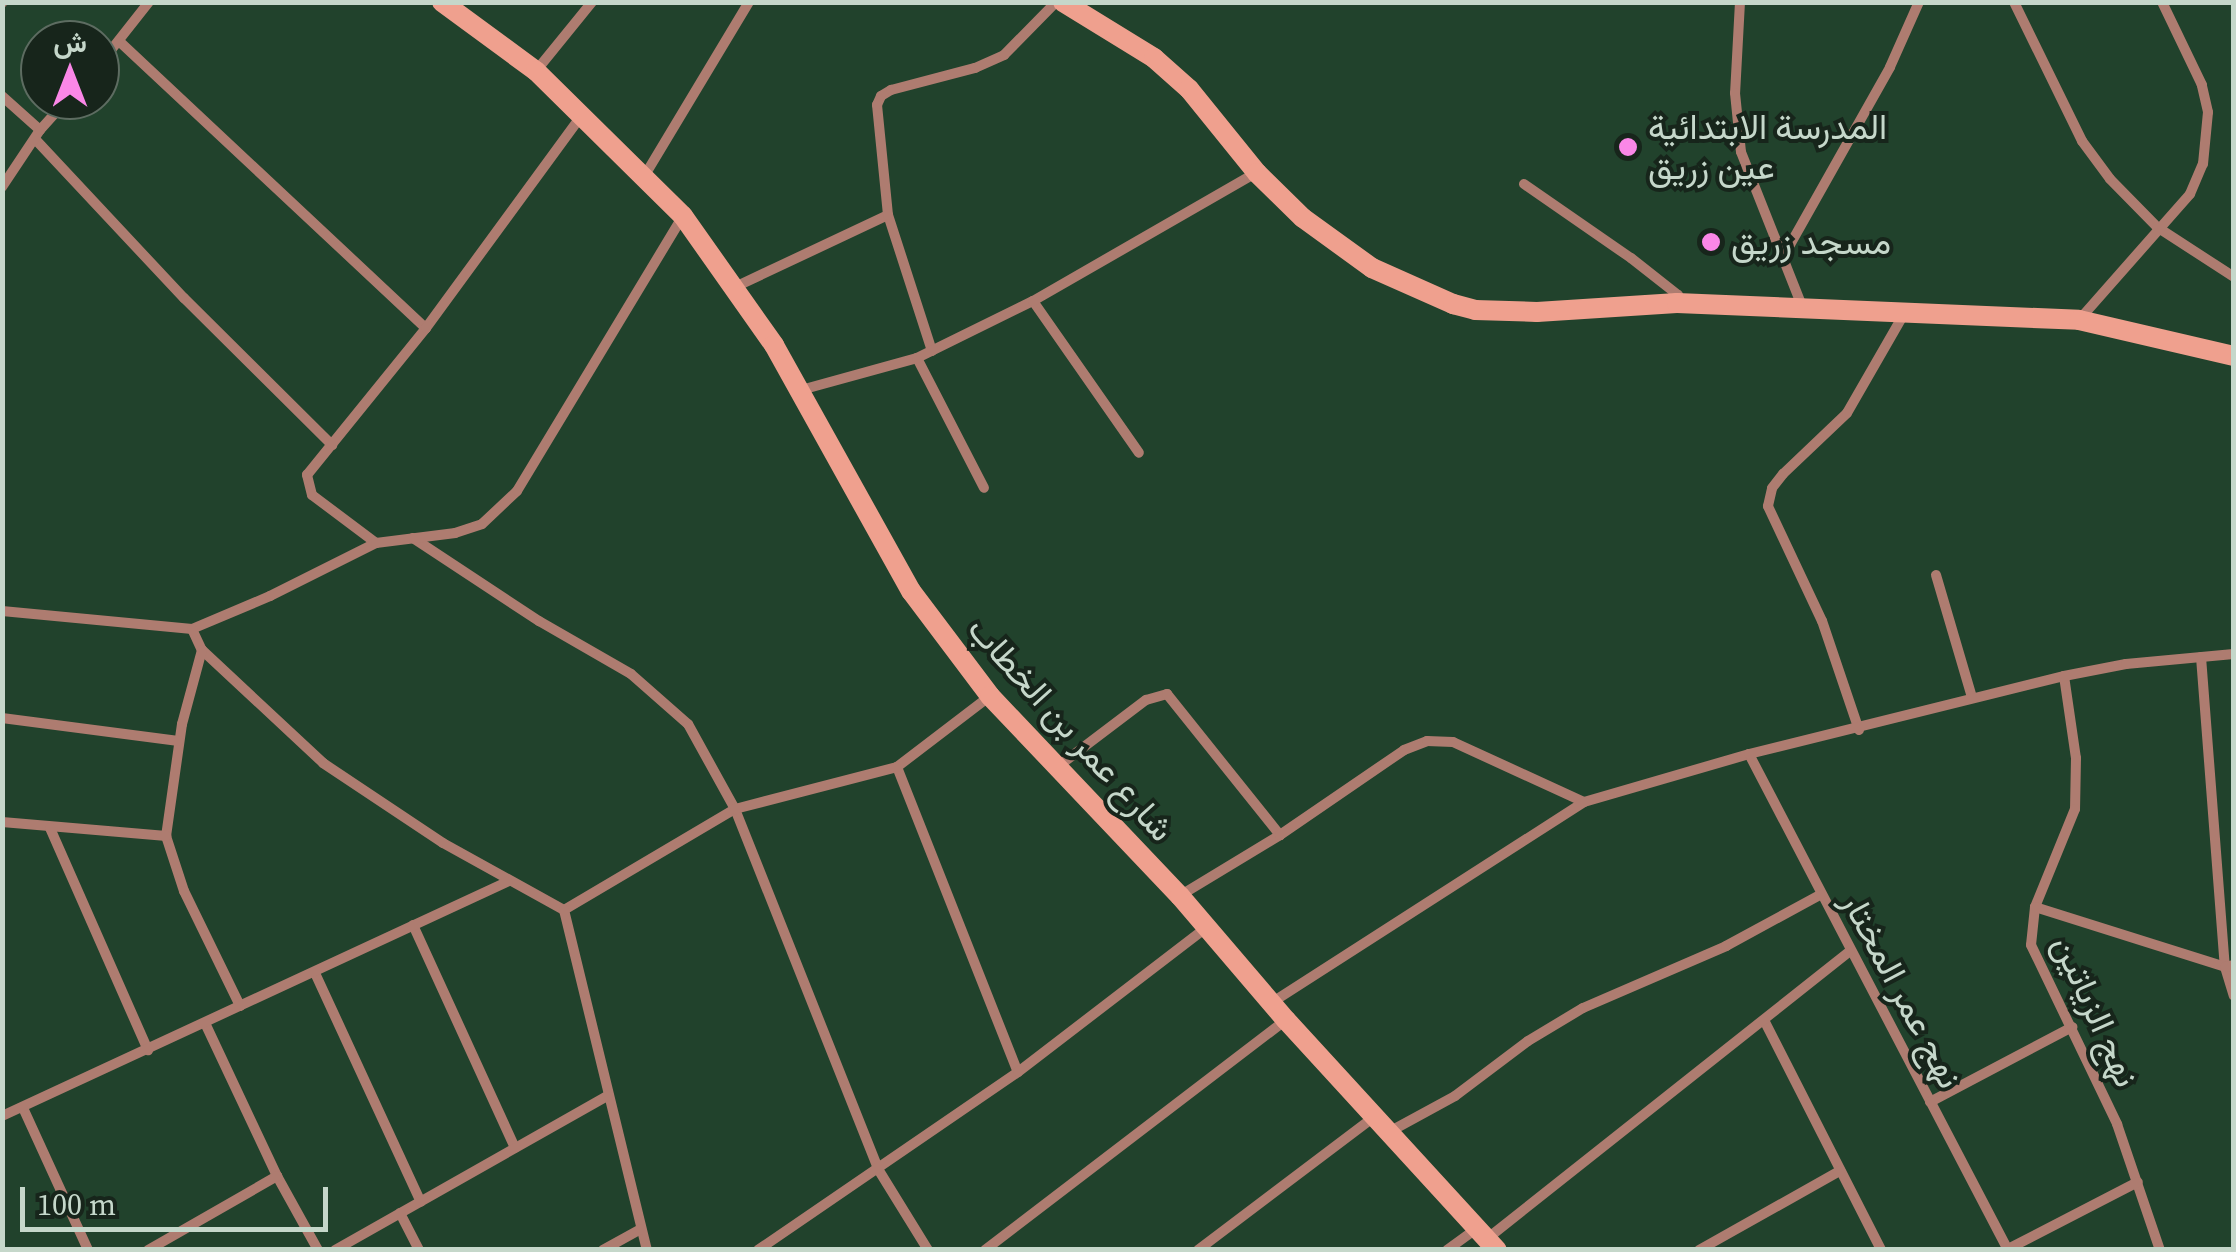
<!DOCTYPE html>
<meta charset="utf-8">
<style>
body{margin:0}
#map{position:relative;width:2236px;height:1252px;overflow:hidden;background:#21422c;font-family:"Source Serif 4",Vazirmatn,serif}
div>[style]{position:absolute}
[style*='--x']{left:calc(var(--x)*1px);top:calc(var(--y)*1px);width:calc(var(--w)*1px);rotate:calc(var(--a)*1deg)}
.street>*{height:10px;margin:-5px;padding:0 5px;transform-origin:5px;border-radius:5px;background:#ae7c70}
.secondary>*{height:20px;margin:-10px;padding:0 10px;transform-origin:10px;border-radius:10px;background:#efa08e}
.dots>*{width:28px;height:28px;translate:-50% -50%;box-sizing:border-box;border:5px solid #17251b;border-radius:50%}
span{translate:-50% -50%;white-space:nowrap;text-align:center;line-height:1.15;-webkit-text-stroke:8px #17251b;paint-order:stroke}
.poi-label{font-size:35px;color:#c5d7ca}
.left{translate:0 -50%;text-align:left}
.street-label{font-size:35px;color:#c5d7ca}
.frame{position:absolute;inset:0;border:5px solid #c5d7ca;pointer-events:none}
.north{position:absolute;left:20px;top:20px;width:100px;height:100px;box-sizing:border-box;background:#17251b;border:2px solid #5d6c61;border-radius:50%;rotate:0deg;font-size:28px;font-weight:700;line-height:40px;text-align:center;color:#c5d7ca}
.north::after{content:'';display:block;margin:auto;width:35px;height:45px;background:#fa87e7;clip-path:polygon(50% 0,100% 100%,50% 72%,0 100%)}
.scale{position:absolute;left:20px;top:1187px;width:308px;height:45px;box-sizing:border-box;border:5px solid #c5d7ca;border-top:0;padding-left:12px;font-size:30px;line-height:35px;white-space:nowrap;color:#c5d7ca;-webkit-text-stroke:8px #17251b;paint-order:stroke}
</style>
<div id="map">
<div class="street">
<i style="--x:1740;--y:2;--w:91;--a:93.1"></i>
<i style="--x:1735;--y:93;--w:59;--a:84.2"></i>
<i style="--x:1741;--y:152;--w:166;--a:68.4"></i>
<i style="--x:2014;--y:2;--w:155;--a:63.9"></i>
<i style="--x:2082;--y:141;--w:47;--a:53.6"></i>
<i style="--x:2110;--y:179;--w:67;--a:45.6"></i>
<i style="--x:2157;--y:227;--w:92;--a:33"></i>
<i style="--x:2;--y:3;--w:1;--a:-45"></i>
<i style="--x:120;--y:42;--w:419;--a:43.1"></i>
<i style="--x:100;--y:64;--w:79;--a:-51.7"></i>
<i style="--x:536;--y:71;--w:89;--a:-50.9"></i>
<i style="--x:2;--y:96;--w:51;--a:41.8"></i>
<i style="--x:35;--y:139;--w:218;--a:46.9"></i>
<i style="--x:184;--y:298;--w:209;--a:44.8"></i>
<i style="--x:645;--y:175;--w:202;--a:-59"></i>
<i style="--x:1524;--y:184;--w:130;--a:34.7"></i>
<i style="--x:1631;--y:258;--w:60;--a:38.2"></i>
<i style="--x:1678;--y:295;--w:8;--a:97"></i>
<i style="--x:2;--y:187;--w:69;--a:-56.3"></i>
<i style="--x:40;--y:130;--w:40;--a:-48"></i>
<i style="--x:1782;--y:259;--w:220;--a:-60.6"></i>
<i style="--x:1890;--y:67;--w:71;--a:-66"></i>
<i style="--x:735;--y:287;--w:169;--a:-25.2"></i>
<i style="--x:1033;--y:301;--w:185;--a:55.1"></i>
<i style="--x:2079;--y:320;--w:168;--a:-48.6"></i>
<i style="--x:2190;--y:194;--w:33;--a:-67"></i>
<i style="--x:2203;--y:164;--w:52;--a:-84.5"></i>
<i style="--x:2208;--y:112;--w:28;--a:-103"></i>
<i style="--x:2202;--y:85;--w:92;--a:-115.7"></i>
<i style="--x:932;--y:351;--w:143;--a:-107.9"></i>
<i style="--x:888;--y:215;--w:111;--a:-95.7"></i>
<i style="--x:877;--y:105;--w:10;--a:-66"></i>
<i style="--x:881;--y:96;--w:12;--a:-31"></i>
<i style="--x:891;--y:90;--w:87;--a:-14.7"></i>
<i style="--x:975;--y:68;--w:32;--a:-24"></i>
<i style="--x:1004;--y:55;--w:74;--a:-45.5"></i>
<i style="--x:917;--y:358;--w:146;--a:62.7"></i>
<i style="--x:801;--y:390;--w:120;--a:-15.4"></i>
<i style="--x:917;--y:358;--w:129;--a:-26.2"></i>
<i style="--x:1033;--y:301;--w:257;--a:-29.9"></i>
<i style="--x:413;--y:538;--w:151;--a:33.4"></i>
<i style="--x:539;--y:621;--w:106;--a:29.9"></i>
<i style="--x:631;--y:674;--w:76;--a:41.3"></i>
<i style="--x:688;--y:724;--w:97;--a:61.1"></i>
<i style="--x:735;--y:809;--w:387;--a:68.3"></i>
<i style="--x:878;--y:1169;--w:95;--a:58.3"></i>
<i style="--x:376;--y:543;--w:80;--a:-143.1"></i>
<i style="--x:312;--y:495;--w:21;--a:-104"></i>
<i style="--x:307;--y:475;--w:189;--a:-51"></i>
<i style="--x:426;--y:328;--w:264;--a:-53.8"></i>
<i style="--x:1936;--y:575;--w:127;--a:73.6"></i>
<i style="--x:2;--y:611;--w:191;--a:5.4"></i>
<i style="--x:192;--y:629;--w:85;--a:-22.9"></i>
<i style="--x:270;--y:596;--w:119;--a:-26.6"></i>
<i style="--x:376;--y:543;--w:80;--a:-7.2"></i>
<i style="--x:455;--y:533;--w:28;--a:-18"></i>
<i style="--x:482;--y:524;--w:48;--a:-43.3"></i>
<i style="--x:517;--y:491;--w:321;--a:-58.9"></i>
<i style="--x:192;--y:629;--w:23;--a:65"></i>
<i style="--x:202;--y:650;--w:166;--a:43"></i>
<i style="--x:323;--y:763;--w:144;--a:33.7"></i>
<i style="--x:443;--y:843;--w:138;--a:29"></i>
<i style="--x:202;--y:650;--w:77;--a:105.1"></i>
<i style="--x:182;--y:724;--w:113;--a:98.1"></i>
<i style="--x:166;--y:836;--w:58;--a:71.9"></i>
<i style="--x:184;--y:891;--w:128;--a:64"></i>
<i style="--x:2201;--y:657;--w:311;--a:85.6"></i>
<i style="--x:2225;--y:967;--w:30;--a:73"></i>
<i style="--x:2064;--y:676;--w:83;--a:81.7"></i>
<i style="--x:2076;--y:758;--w:51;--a:91.1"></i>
<i style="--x:2075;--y:809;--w:106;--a:112.2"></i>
<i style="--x:2035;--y:907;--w:38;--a:96"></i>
<i style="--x:2031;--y:945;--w:199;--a:64.3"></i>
<i style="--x:2117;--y:1124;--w:133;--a:71.2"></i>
<i style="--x:2;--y:718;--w:178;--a:7.4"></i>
<i style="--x:1859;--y:730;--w:115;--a:-108.7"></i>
<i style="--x:1822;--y:621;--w:127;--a:-115.2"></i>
<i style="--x:1768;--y:506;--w:18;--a:-77"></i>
<i style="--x:1772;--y:488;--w:18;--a:-52"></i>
<i style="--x:1783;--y:474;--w:88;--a:-43.6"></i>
<i style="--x:1847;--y:413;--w:116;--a:-60.1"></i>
<i style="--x:1749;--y:754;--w:560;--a:62.43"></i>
<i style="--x:1060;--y:765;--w:108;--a:-37.1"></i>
<i style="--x:1146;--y:700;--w:22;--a:-16"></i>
<i style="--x:1167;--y:694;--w:181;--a:51.3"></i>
<i style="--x:897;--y:767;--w:328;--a:68.4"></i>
<i style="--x:2;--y:822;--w:165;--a:4.9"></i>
<i style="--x:50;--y:828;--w:243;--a:66.2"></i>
<i style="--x:1181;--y:895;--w:116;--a:-31.2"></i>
<i style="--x:1280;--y:835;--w:150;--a:-34.4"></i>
<i style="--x:1404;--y:750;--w:25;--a:-21"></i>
<i style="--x:1427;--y:741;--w:26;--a:2"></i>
<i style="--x:1453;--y:742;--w:144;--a:24.6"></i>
<i style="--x:1584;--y:802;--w:172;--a:-16.2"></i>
<i style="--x:1749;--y:754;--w:325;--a:-13.9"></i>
<i style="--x:2064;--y:676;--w:63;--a:-11"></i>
<i style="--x:2126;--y:664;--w:108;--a:-5.3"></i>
<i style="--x:2035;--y:907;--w:199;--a:17.5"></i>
<i style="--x:2225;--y:967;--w:9;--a:-13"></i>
<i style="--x:564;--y:910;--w:199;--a:-30.6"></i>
<i style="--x:735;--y:809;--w:167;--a:-14.5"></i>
<i style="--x:897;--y:767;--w:117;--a:-37.4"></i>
<i style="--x:564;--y:910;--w:350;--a:76.3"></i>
<i style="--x:413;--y:925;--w:245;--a:65.4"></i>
<i style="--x:315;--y:973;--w:252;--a:65.2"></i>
<i style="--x:1271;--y:1003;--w:372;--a:-32.7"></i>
<i style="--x:1765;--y:1022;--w:256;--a:63"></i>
<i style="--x:205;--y:1023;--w:169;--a:64.8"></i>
<i style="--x:277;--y:1176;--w:85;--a:61"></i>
<i style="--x:1930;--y:1102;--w:161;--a:-27.8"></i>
<i style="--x:24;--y:1110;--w:154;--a:65.4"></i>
<i style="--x:2;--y:1116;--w:557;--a:-24.86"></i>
<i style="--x:1389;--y:1132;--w:75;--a:-28.6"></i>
<i style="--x:1455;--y:1096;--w:91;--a:-37"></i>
<i style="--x:1528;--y:1041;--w:64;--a:-31"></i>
<i style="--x:1583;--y:1008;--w:156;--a:-23.4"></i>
<i style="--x:1726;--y:946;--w:107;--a:-28.5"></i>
<i style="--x:400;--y:1213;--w:42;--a:62.8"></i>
<i style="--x:1488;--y:1238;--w:461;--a:-38.4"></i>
<i style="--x:2008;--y:1249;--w:146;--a:-27.3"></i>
<i style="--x:148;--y:1250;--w:149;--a:-29.8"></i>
<i style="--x:335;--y:1250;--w:313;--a:-29.5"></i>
<i style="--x:603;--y:1250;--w:43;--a:-28.9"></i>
<i style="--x:758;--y:1250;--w:315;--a:-34.4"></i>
<i style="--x:1018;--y:1072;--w:237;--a:-37.5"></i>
<i style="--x:985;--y:1250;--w:379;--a:-37.4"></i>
<i style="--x:1198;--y:1250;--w:221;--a:-37.1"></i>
<i style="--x:1447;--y:1250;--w:37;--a:-36"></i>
<i style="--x:1699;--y:1250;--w:162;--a:-29.3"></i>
</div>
<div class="secondary">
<i style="--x:442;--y:2;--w:117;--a:36.3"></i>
<i style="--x:536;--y:71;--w:206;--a:44.6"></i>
<i style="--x:683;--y:216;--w:158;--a:54.8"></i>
<i style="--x:774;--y:345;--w:282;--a:60.9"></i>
<i style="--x:911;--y:591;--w:131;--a:53"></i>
<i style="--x:990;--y:696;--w:276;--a:46.5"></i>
<i style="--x:1180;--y:896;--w:163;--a:49.5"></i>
<i style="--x:1286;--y:1020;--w:312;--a:47.5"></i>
<i style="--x:1063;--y:2;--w:107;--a:31.6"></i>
<i style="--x:1154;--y:58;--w:47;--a:41.5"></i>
<i style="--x:1189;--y:89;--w:108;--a:51"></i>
<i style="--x:1257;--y:173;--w:64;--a:44.4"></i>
<i style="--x:1303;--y:218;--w:85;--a:35.9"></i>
<i style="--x:1372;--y:268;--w:89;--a:24"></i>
<i style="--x:1453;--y:304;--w:23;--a:15"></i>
<i style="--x:1475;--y:310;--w:62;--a:1.8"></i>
<i style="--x:1537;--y:312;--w:140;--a:-3.7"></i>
<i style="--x:1677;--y:303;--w:402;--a:2.4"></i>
<i style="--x:2079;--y:320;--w:159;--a:13.1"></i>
</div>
<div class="dots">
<i style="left:1628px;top:147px;background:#fa87e7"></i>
<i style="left:1711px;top:242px;background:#fa87e7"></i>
</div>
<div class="poi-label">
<span class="left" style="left:1648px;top:147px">المدرسة الابتدائية<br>عين زريق</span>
<span class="left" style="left:1731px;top:242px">مسجد زريق</span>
</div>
<div class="street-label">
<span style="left:1071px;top:729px;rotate:48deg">شارع عمر بن الخطاب</span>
<span style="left:1902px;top:990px;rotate:62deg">نهج عمر المختار</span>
<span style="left:2096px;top:1011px;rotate:66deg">نهج الزياتين</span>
</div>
<div class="frame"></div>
<div class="north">ش</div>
<div class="scale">100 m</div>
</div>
